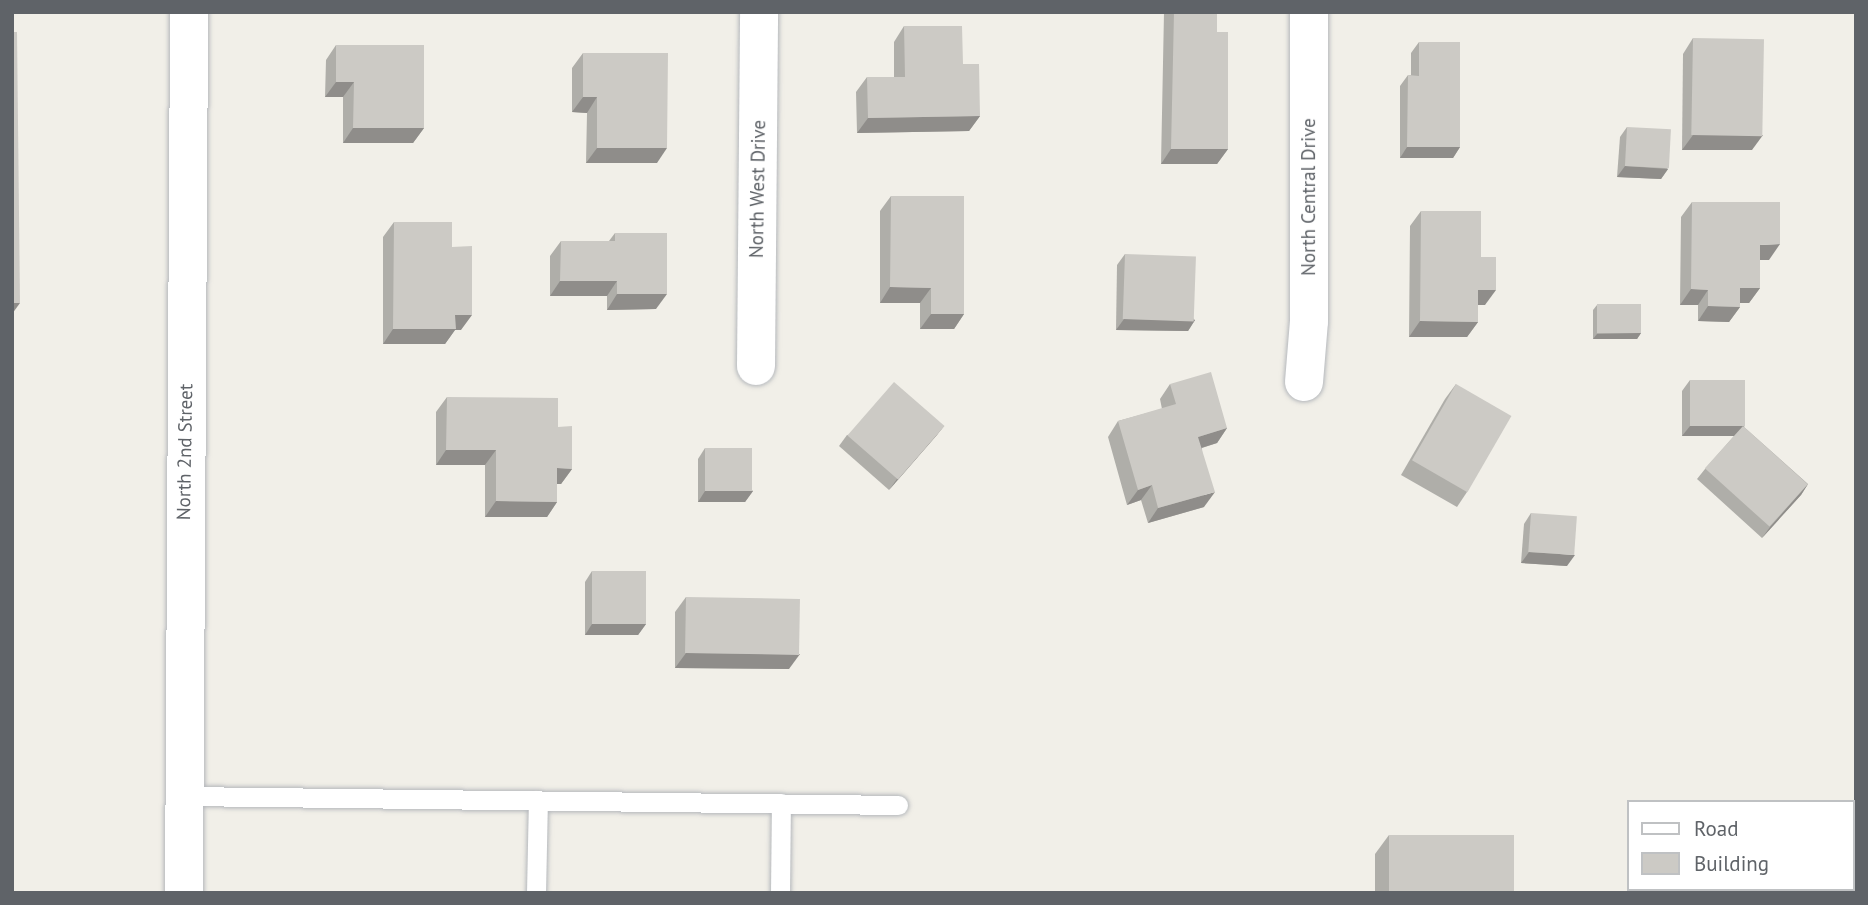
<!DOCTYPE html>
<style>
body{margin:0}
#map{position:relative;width:1868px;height:905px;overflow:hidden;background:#f1efe8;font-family:"PT Sans",sans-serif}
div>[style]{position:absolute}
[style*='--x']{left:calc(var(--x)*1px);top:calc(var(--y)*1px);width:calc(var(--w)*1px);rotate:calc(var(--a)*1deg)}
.roads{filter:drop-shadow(0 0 2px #b5b8bc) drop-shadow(0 0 2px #b5b8bc)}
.lane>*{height:19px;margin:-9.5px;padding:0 9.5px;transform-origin:9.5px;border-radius:9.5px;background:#fff}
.street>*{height:38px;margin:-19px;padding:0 19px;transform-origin:19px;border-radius:19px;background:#fff}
.secondary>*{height:38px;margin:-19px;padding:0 19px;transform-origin:19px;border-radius:19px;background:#fff}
.wall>*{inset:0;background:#afaea9}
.shaded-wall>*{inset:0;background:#8f8d8a}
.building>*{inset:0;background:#cccac5;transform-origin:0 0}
span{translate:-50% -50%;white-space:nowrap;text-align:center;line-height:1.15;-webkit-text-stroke:7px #fff;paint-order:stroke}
.street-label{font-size:19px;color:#5f6368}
.frame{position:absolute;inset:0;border:14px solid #5f6368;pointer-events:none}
.legend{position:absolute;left:1627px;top:800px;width:228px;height:91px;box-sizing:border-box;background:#fff;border:2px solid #bfc1c3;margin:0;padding:9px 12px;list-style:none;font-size:21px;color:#5f6368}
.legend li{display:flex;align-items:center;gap:14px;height:35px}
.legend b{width:35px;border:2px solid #bfc1c3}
</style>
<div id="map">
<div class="roads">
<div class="lane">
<i style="--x:183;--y:796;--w:715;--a:0.72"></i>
<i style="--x:536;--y:893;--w:93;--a:-88.8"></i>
<i style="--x:780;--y:893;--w:90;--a:-89.4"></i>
</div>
<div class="street">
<i style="--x:756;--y:366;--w:354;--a:-89.5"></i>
<i style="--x:1304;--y:382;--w:61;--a:-85.3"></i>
<i style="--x:1309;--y:321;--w:309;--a:-90"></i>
</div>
<div class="secondary">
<i style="--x:184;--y:893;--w:881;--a:-89.67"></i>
</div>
</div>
<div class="wall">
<i style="clip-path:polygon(1164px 12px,1217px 12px,1217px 32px,1228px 149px,1217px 164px,1161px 164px)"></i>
<i style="clip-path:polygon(904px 26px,963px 64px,980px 116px,969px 131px,857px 133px,856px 92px,867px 77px,894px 77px,894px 42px)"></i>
<i style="clip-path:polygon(1693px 38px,1752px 150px,1682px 150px,1683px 54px)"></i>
<i style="clip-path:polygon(1419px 42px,1460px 147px,1453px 158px,1400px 158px,1400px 86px,1408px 75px,1411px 75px,1411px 53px)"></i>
<i style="clip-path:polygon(336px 45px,424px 128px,413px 143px,343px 143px,343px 97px,325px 97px,326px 60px)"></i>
<i style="clip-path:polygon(583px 53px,657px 163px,586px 163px,587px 113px,572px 112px,572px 68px)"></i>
<i style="clip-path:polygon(1627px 127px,1668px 169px,1661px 179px,1617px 177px,1620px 137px)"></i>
<i style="clip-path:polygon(891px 196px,964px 314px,954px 329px,920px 329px,920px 303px,880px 303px,880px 211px)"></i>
<i style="clip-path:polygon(1692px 202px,1769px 260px,1760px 260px,1760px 288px,1749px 303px,1740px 303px,1740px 307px,1729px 322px,1698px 321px,1698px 305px,1680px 305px,1681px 217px)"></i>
<i style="clip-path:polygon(1421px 211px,1481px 257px,1485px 305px,1478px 305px,1478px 322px,1467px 337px,1409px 337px,1410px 226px)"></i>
<i style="clip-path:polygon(394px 222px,452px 247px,461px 330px,455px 330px,445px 344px,383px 344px,383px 237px)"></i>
<i style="clip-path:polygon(615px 233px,656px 309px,607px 310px,607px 296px,550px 296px,550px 256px,561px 241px,609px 241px)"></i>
<i style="clip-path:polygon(1125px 254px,1195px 320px,1188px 331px,1116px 330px,1117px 265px)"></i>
<i style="clip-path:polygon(1597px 305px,1641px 333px,1637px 339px,1593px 339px,1593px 310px)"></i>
<i style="clip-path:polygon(1690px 380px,1745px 425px,1744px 427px,1808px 484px,1801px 495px,1762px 538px,1697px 479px,1705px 469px,1734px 436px,1682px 436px,1682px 391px)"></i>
<i style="clip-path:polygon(1170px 384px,1227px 428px,1217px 443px,1202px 448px,1204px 507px,1148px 523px,1141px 500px,1127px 505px,1108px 437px,1118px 421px,1162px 409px,1160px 399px)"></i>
<i style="clip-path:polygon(1456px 384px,1467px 492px,1457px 507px,1401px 475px,1445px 399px)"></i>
<i style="clip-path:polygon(447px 397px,558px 427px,572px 469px,561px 484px,557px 484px,557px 502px,547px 517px,485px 517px,485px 465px,436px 465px,436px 412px)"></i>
<i style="clip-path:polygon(944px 426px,936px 436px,889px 490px,839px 446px,847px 435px)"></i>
<i style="clip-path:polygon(705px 448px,753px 491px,745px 502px,698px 502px,698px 459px)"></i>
<i style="clip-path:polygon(1531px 513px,1567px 566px,1521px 563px,1524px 524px)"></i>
<i style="clip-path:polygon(592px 571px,646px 624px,638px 635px,585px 635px,585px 582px)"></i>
<i style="clip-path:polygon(686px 597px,789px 669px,675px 668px,675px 612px)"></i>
<i style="clip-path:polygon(1389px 835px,1514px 893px,1375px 893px,1375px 854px)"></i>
</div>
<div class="shaded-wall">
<i style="clip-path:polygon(336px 82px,354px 82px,343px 97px,325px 97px)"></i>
<i style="clip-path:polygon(583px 97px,597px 97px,587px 113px,572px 112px)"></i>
<i style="clip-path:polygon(980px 116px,969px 131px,857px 133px,868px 118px)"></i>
<i style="clip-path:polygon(353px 128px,424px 128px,413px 143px,343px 143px)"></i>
<i style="clip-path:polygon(1693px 135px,1763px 135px,1752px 150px,1682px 150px)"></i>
<i style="clip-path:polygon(1407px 147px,1460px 147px,1453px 158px,1400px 158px)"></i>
<i style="clip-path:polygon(597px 148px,667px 148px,657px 163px,586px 163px)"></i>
<i style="clip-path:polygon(1171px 149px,1228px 149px,1217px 164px,1161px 164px)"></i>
<i style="clip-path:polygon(1625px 166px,1668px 169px,1661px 179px,1617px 177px)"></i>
<i style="clip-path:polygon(1780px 244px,1769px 260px,1750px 260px,1760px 245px)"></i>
<i style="clip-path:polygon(560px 281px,617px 281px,607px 296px,550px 296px)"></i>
<i style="clip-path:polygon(890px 287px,931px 288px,920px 303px,880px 303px)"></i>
<i style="clip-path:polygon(1740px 288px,1760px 288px,1749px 303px,1730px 303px)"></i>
<i style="clip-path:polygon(1691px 289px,1708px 290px,1698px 305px,1680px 305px)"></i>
<i style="clip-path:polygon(1478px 290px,1496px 290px,1485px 305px,1468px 305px)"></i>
<i style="clip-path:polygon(617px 294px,667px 294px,656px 309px,607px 310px)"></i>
<i style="clip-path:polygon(12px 303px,20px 303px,12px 314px)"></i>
<i style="clip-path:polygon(1708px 306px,1740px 307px,1729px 322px,1698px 321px)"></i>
<i style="clip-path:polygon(931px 314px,964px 314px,954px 329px,920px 329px)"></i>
<i style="clip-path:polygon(455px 315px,472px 315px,461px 330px,455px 330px,445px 344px,383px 344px,393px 329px)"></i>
<i style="clip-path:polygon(1124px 319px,1195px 320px,1188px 331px,1116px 330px)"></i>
<i style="clip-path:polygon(1420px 321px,1478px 322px,1467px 337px,1409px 337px)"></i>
<i style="clip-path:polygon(1641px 333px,1637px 339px,1593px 339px,1597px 334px)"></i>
<i style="clip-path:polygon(1745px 425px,1737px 436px,1682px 436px,1690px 426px)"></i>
<i style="clip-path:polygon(944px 426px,936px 436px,889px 490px,897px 479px)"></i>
<i style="clip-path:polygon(1227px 428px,1217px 443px,1188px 452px,1198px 437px)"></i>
<i style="clip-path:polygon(446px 450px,496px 450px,485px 465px,436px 465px)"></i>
<i style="clip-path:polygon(557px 468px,572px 469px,561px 484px,547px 484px)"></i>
<i style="clip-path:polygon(1808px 484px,1801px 495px,1762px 538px,1770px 527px)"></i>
<i style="clip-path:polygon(1152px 485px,1141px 500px,1127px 505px,1138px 490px)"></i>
<i style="clip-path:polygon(705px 491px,753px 491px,745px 502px,698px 502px)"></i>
<i style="clip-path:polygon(1215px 492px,1204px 507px,1148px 523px,1158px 508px)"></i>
<i style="clip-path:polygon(496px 501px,557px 502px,547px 517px,485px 517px)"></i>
<i style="clip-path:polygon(1529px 552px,1575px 555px,1567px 566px,1521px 563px)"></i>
<i style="clip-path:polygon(592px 624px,646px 624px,638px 635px,585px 635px)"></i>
<i style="clip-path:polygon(686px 653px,800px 654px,789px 669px,675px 668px)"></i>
</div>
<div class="building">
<i style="clip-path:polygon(1174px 12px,1217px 12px,1217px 32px,1228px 32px,1228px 149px,1171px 149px)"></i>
<i style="clip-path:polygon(904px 26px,962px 26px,963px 64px,979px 64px,980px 116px,868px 118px,867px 77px,905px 77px)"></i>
<i style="clip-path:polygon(12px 32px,17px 32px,20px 303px,12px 303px)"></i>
<i style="left:1693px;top:38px;width:71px;height:97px;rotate:1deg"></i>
<i style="clip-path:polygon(1419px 42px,1460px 42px,1460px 147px,1407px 147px,1408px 75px,1419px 76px)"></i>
<i style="clip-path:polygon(336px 45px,424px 45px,424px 128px,353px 128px,354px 82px,336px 82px)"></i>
<i style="clip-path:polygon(583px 53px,668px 53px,667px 148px,597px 148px,597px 97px,583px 97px)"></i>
<i style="left:1627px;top:127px;width:44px;height:39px;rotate:3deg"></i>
<i style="clip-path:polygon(891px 196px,964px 196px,964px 314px,931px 314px,931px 288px,890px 287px)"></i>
<i style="clip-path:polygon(1692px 202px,1780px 202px,1780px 244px,1760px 245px,1760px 288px,1740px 288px,1740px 307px,1708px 306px,1708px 290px,1691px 289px)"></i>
<i style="clip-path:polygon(1421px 211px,1481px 211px,1481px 257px,1496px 257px,1496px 290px,1478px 290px,1478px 322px,1420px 321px)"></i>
<i style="clip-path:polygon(394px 222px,452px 222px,452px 247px,472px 246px,472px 315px,455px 315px,456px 329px,393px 329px)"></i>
<i style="clip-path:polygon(615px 233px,667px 233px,667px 294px,617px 294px,617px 281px,560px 281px,561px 241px,615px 241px)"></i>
<i style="left:1125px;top:254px;width:71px;height:65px;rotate:2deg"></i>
<i style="left:1641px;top:304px;width:29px;height:44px;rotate:90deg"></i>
<i style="clip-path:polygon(1211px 372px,1227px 428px,1198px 437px,1215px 492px,1158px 508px,1152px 485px,1138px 490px,1118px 421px,1176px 404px,1170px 384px)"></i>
<i style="left:1690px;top:380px;width:55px;height:46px"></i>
<i style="left:894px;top:382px;width:67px;height:71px;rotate:41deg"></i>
<i style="left:1456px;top:384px;width:64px;height:88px;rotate:30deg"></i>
<i style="clip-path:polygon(447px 397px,558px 398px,558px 427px,572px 426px,572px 469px,557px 468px,557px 502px,496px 501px,496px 450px,446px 450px)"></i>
<i style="left:1743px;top:426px;width:87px;height:57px;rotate:42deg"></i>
<i style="left:705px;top:448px;width:47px;height:43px"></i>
<i style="left:1531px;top:513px;width:46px;height:39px;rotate:4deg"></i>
<i style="left:592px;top:571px;width:54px;height:53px"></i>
<i style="left:686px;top:597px;width:114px;height:56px;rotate:1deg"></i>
<i style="left:1389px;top:835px;width:125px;height:58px"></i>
</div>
<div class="street-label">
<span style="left:758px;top:189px;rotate:-89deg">North West Drive</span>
<span style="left:1309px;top:197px;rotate:-90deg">North Central Drive</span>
<span style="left:185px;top:452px;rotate:-89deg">North 2nd Street</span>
</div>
<div class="frame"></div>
<ul class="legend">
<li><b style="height:9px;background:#fff"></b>Road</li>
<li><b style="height:19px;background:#cccac5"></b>Building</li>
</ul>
</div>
